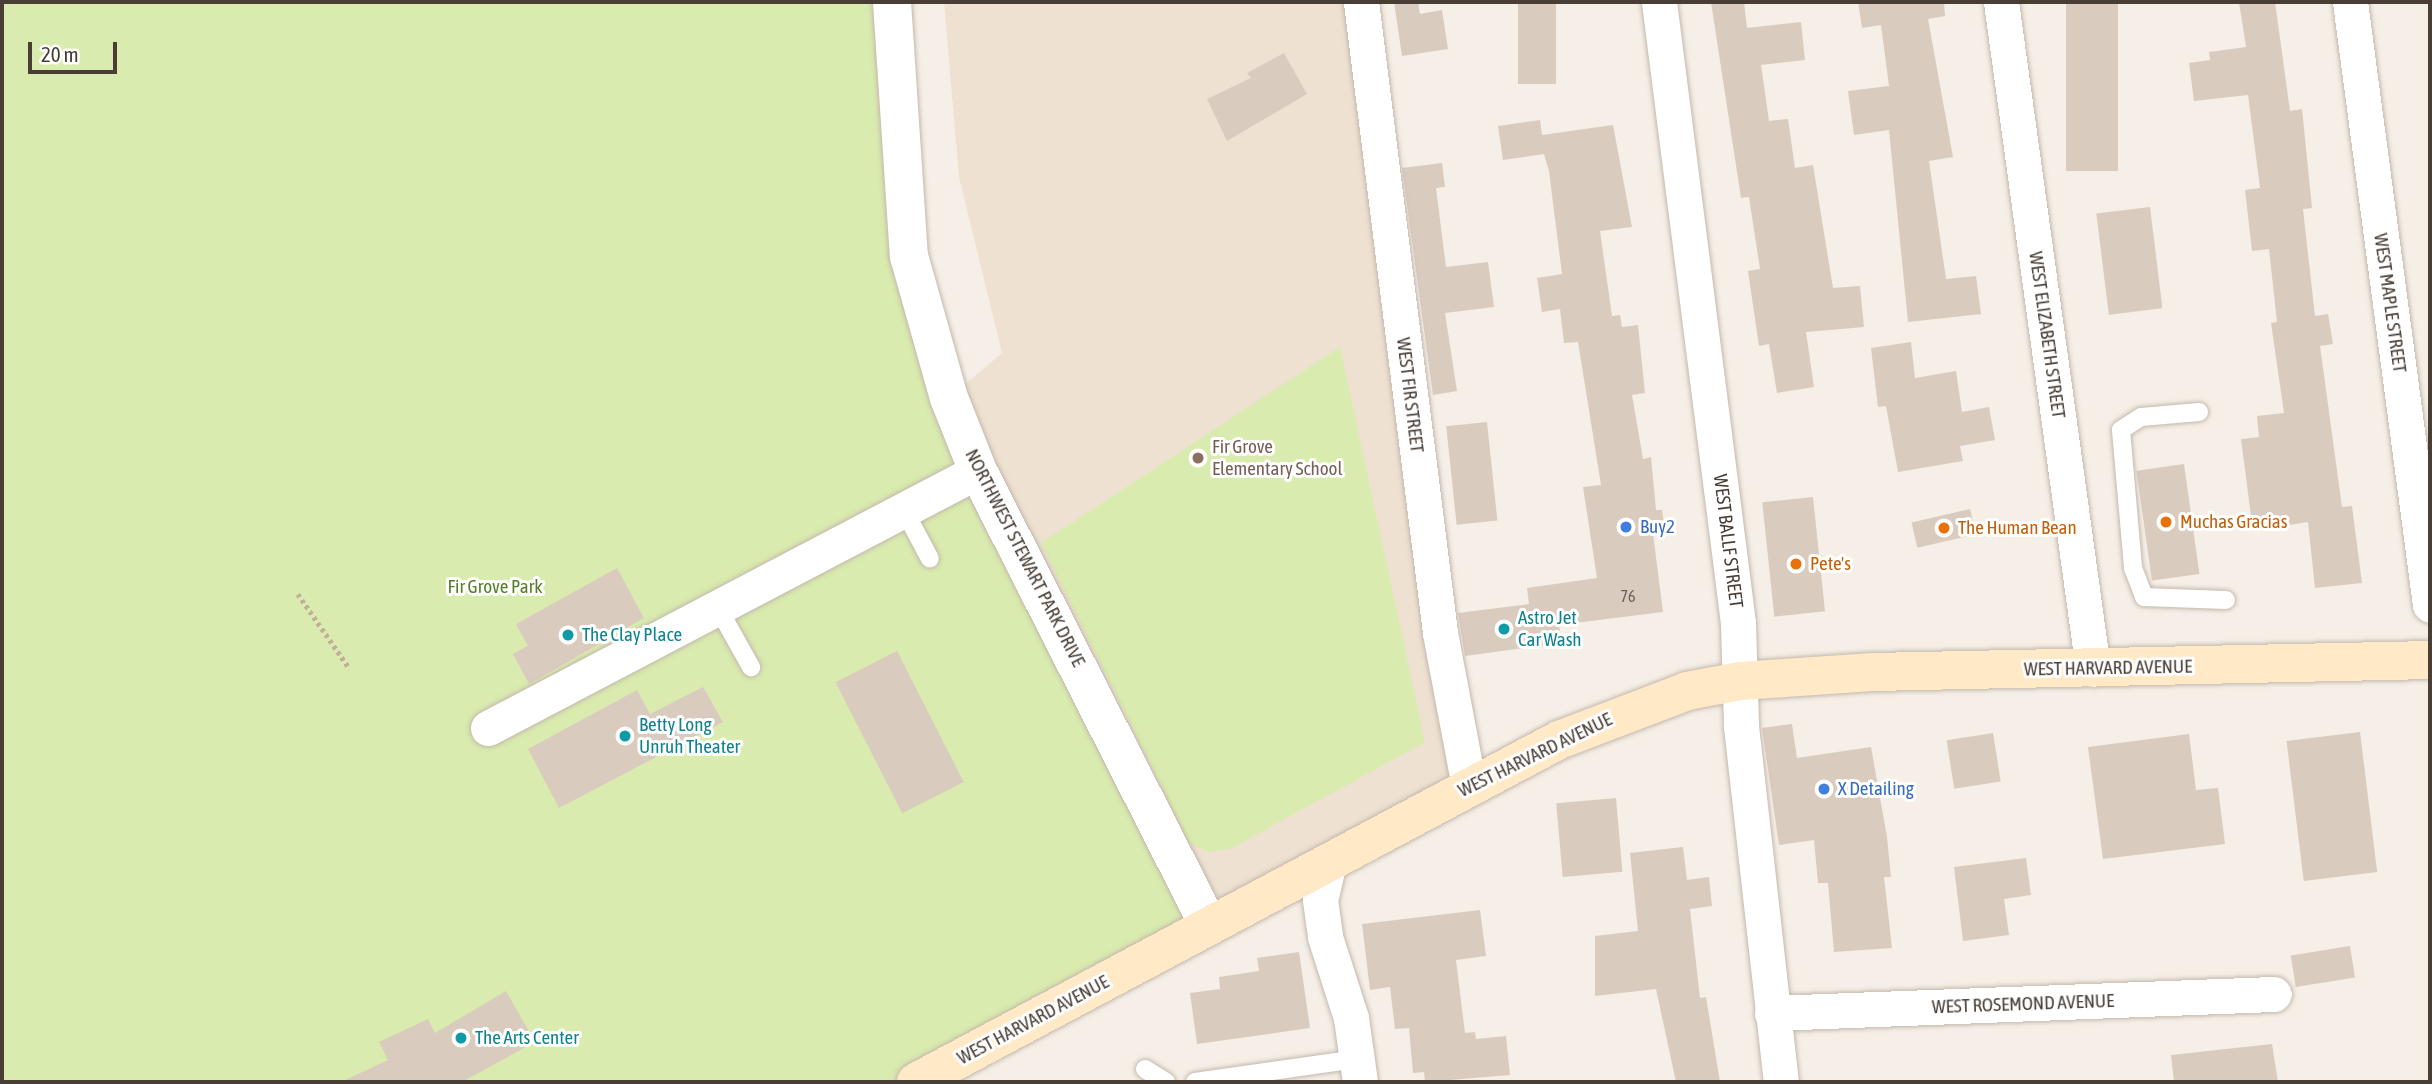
<!DOCTYPE html>
<style>
body{margin:0}
#map{position:relative;width:2432px;height:1084px;overflow:hidden;background:#f5efe7;font-family:"Asap Condensed",sans-serif}
div>[style]{position:absolute}
[style*='--x']{left:calc(var(--x)*1px);top:calc(var(--y)*1px);width:calc(var(--w)*1px);rotate:calc(var(--a)*1deg)}
.education>*{inset:0;background:#eee1d1}
.green>*{inset:0;background:#d9ebae}
.building>*{inset:0;background:#dacbbf;transform-origin:0 0}
.path>*{height:4.5px;margin-top:-2.25px;transform-origin:0;background:repeating-linear-gradient(90deg,#c3ae9a 0 3.5px,transparent 0 7px)}
.roads{filter:drop-shadow(0 0 2px #c4b8ac) drop-shadow(0 0 2px #c4b8ac)}
.service>*{height:18px;margin:-9px;padding:0 9px;transform-origin:9px;border-radius:9px;background:#fff}
.minor>*{height:35px;margin:-17.5px;padding:0 17.5px;transform-origin:17.5px;border-radius:17.5px;background:#fff}
.tertiary>*{height:38px;margin:-19px;padding:0 19px;transform-origin:19px;border-radius:19px;background:#fff}
.secondary>*{height:38px;margin:-19px;padding:0 19px;transform-origin:19px;border-radius:19px;background:#ffe9c7}
.dots>*{width:19px;height:19px;translate:-50% -50%;box-sizing:border-box;border:4px solid #fff;border-radius:50%}
span{translate:-50% -50%;white-space:nowrap;text-align:center;line-height:1.15;-webkit-text-stroke:6px #fff;paint-order:stroke}
.number-label{font-size:16px;color:#6c6158}
.number-label span{-webkit-text-stroke-width:0}
.street-label{font-size:19px;color:#483e36}
.education-label{font-size:19px;color:#785e54}
.left{translate:0 -50%;text-align:left}
.food-label{font-size:19px;color:#c56008}
.shop-label{font-size:19px;color:#366cbe}
.park-label{font-size:19px;color:#557e25}
.culture-label{font-size:19px;color:#0d838f}
.frame{position:absolute;inset:0;border:4px solid #483e36;pointer-events:none}
.scale{position:absolute;left:28px;top:42px;width:89px;height:32px;box-sizing:border-box;border:4px solid #483e36;border-top:0;padding-left:9px;font-size:21px;line-height:24px;white-space:nowrap;color:#483e36;-webkit-text-stroke:5px #fff;paint-order:stroke}
</style>
<div id="map">
<div class="education">
<i style="clip-path:polygon(944px 2px,1362px 2px,1469px 786px,1209px 926px,949px 398px,1002px 353px,959px 177px)"></i>
</div>
<div class="green">
<i style="clip-path:polygon(2px 2px,897px 2px,924px 312px,1209px 926px,916px 1082px,2px 1082px)"></i>
<i style="clip-path:polygon(1340px 347px,1425px 742px,1230px 849px,1208px 852px,1189px 843px,1041px 543px)"></i>
</div>
<div class="building">
<i style="clip-path:polygon(1394px 2px,1418px 2px,1420px 14px,1442px 10px,1448px 49px,1402px 56px)"></i>
<i style="left:1518px;top:2px;width:38px;height:82px"></i>
<i style="clip-path:polygon(1711px 2px,1744px 2px,1747px 28px,1801px 22px,1805px 60px,1761px 65px,1769px 121px,1788px 119px,1795px 168px,1813px 165px,1833px 288px,1860px 286px,1864px 327px,1806px 332px,1814px 387px,1777px 393px,1769px 344px,1759px 346px,1748px 271px,1760px 269px,1749px 197px,1741px 198px)"></i>
<i style="clip-path:polygon(1858px 2px,1944px 2px,1945px 16px,1928px 19px,1953px 157px,1929px 161px,1946px 279px,1976px 276px,1981px 314px,1908px 322px,1889px 130px,1854px 135px,1848px 91px,1889px 86px,1881px 25px,1862px 28px)"></i>
<i style="left:2066px;top:2px;width:52px;height:169px"></i>
<i style="clip-path:polygon(2239px 2px,2275px 2px,2290px 111px,2302px 109px,2312px 208px,2303px 209px,2315px 316px,2328px 314px,2333px 344px,2320px 346px,2342px 507px,2352px 506px,2362px 583px,2315px 588px,2308px 522px,2253px 531px,2241px 439px,2259px 437px,2257px 416px,2284px 413px,2271px 323px,2277px 322px,2269px 249px,2252px 251px,2245px 190px,2260px 188px,2248px 95px,2194px 101px,2189px 63px,2210px 60px,2209px 52px,2246px 47px)"></i>
<i style="clip-path:polygon(1284px 53px,1307px 94px,1227px 141px,1207px 99px,1251px 78px,1247px 73px)"></i>
<i style="clip-path:polygon(1540px 120px,1542px 135px,1613px 125px,1632px 227px,1600px 231px,1612px 316px,1620px 315px,1622px 327px,1638px 325px,1645px 393px,1632px 395px,1643px 459px,1651px 457px,1656px 510px,1662px 510px,1665px 532px,1653px 534px,1663px 612px,1559px 625px,1562px 643px,1465px 656px,1458px 613px,1529px 604px,1527px 588px,1597px 578px,1583px 487px,1601px 485px,1578px 342px,1564px 343px,1560px 309px,1542px 312px,1537px 278px,1562px 274px,1549px 171px,1544px 154px,1503px 160px,1498px 126px)"></i>
<i style="clip-path:polygon(1442px 163px,1445px 187px,1436px 188px,1446px 267px,1488px 262px,1494px 307px,1445px 313px,1457px 391px,1433px 395px,1402px 168px)"></i>
<i style="left:2150px;top:207px;width:102px;height:54px;rotate:83deg"></i>
<i style="clip-path:polygon(1911px 342px,1915px 378px,1956px 371px,1962px 412px,1989px 407px,1995px 440px,1960px 446px,1963px 461px,1898px 472px,1886px 406px,1878px 407px,1871px 348px)"></i>
<i style="left:1487px;top:422px;width:99px;height:41px;rotate:84deg"></i>
<i style="left:2184px;top:464px;width:111px;height:48px;rotate:82deg"></i>
<i style="left:1813px;top:497px;width:115px;height:51px;rotate:84deg"></i>
<i style="left:1970px;top:509px;width:26px;height:60px;rotate:77deg"></i>
<i style="clip-path:polygon(617px 568px,644px 618px,529px 684px,513px 654px,528px 646px,516px 624px)"></i>
<i style="left:897px;top:651px;width:147px;height:69px;rotate:63deg"></i>
<i style="clip-path:polygon(703px 687px,723px 722px,559px 808px,528px 749px,637px 690px,650px 714px)"></i>
<i style="clip-path:polygon(1792px 724px,1797px 758px,1871px 747px,1887px 837px,1891px 877px,1884px 877px,1892px 948px,1834px 952px,1828px 883px,1818px 883px,1814px 840px,1779px 845px,1762px 728px)"></i>
<i style="left:2360px;top:732px;width:141px;height:74px;rotate:83deg"></i>
<i style="left:1993px;top:733px;width:49px;height:47px;rotate:81deg"></i>
<i style="clip-path:polygon(2189px 734px,2196px 790px,2218px 788px,2225px 844px,2103px 859px,2088px 747px)"></i>
<i style="left:1616px;top:798px;width:74px;height:60px;rotate:85deg"></i>
<i style="clip-path:polygon(1683px 847px,1687px 880px,1709px 877px,1712px 906px,1690px 909px,1700px 998px,1706px 997px,1720px 1082px,1676px 1082px,1656px 989px,1595px 996px,1595px 936px,1638px 931px,1630px 853px)"></i>
<i style="clip-path:polygon(2026px 858px,2031px 895px,2004px 899px,2009px 935px,1963px 941px,1954px 867px)"></i>
<i style="clip-path:polygon(1480px 910px,1486px 956px,1456px 960px,1465px 1033px,1475px 1032px,1476px 1039px,1506px 1036px,1510px 1075px,1425px 1082px,1424px 1072px,1413px 1073px,1409px 1028px,1395px 1029px,1390px 987px,1370px 990px,1362px 924px)"></i>
<i style="left:2350px;top:946px;width:32px;height:60px;rotate:81deg"></i>
<i style="clip-path:polygon(1299px 952px,1310px 1028px,1197px 1044px,1190px 993px,1220px 989px,1219px 977px,1259px 971px,1257px 958px)"></i>
<i style="clip-path:polygon(506px 991px,535px 1042px,462px 1082px,341px 1082px,388px 1060px,379px 1042px,428px 1019px,435px 1033px)"></i>
<i style="clip-path:polygon(2272px 1044px,2278px 1082px,2174px 1082px,2171px 1055px)"></i>
</div>
<div class="path">
<i style="--x:298;--y:594;--w:91;--a:55.3"></i>
</div>
<div class="roads">
<div class="service">
<i style="--x:2199;--y:412;--w:58;--a:175.1"></i>
<i style="--x:2141;--y:417;--w:24;--a:147"></i>
<i style="--x:2121;--y:430;--w:139;--a:85"></i>
<i style="--x:2133;--y:568;--w:31;--a:69"></i>
<i style="--x:2144;--y:597;--w:82;--a:2.1"></i>
<i style="--x:904;--y:510;--w:55;--a:62"></i>
<i style="--x:718;--y:608;--w:68;--a:60.8"></i>
<i style="--x:1145;--y:1069;--w:25;--a:32"></i>
<i style="--x:1195;--y:1082;--w:164;--a:-8.1"></i>
</div>
<div class="minor">
<i style="--x:1361;--y:2;--w:636;--a:82.86"></i>
<i style="--x:1440;--y:633;--w:156;--a:79.3"></i>
<i style="--x:1659;--y:2;--w:626;--a:82.75"></i>
<i style="--x:1738;--y:623;--w:103;--a:88.3"></i>
<i style="--x:1741;--y:726;--w:358;--a:83.6"></i>
<i style="--x:2001;--y:2;--w:673;--a:82.15"></i>
<i style="--x:2350;--y:2;--w:608;--a:82.44"></i>
<i style="--x:488;--y:728;--w:553;--a:-27.68"></i>
<i style="--x:1328;--y:866;--w:35;--a:103"></i>
<i style="--x:1320;--y:900;--w:37;--a:82"></i>
<i style="--x:1325;--y:937;--w:85;--a:72.2"></i>
<i style="--x:1351;--y:1018;--w:65;--a:82"></i>
<i style="--x:1772;--y:1013;--w:502;--a:-2.17"></i>
</div>
<div class="tertiary">
<i style="--x:892;--y:2;--w:255;--a:86.2"></i>
<i style="--x:909;--y:256;--w:148;--a:74.3"></i>
<i style="--x:949;--y:398;--w:79;--a:68.3"></i>
<i style="--x:978;--y:471;--w:510;--a:63.08"></i>
</div>
<div class="secondary">
<i style="--x:916;--y:1082;--w:728;--a:-28.01"></i>
<i style="--x:1559;--y:740;--w:137;--a:-20.9"></i>
<i style="--x:1687;--y:691;--w:54;--a:-10.7"></i>
<i style="--x:1740;--y:681;--w:133;--a:-3.9"></i>
<i style="--x:1873;--y:672;--w:557;--a:-1.23"></i>
</div>
</div>
<div class="dots">
<i style="left:1198px;top:458px;background:#8d6e63"></i>
<i style="left:2166px;top:522px;background:#e8710a"></i>
<i style="left:1626px;top:527px;background:#3f7fe0"></i>
<i style="left:1944px;top:528px;background:#e8710a"></i>
<i style="left:1796px;top:564px;background:#e8710a"></i>
<i style="left:1504px;top:629px;background:#0f9aa8"></i>
<i style="left:568px;top:635px;background:#0f9aa8"></i>
<i style="left:625px;top:736px;background:#0f9aa8"></i>
<i style="left:1824px;top:789px;background:#3f7fe0"></i>
<i style="left:461px;top:1038px;background:#0f9aa8"></i>
</div>
<div class="number-label">
<span style="left:1628px;top:596px">76</span>
</div>
<div class="street-label">
<span style="left:2390px;top:303px;rotate:82deg">WEST MAPLE STREET</span>
<span style="left:2047px;top:335px;rotate:82deg">WEST ELIZABETH STREET</span>
<span style="left:1410px;top:395px;rotate:83deg">WEST FIR STREET</span>
<span style="left:1728px;top:541px;rotate:83deg">WEST BALLF STREET</span>
<span style="left:1025px;top:558px;rotate:63deg">NORTHWEST STEWART PARK DRIVE</span>
<span style="left:2108px;top:668px;rotate:-1deg">WEST HARVARD AVENUE</span>
<span style="left:1535px;top:755px;rotate:-26deg">WEST HARVARD AVENUE</span>
<span style="left:2023px;top:1004px;rotate:-2deg">WEST ROSEMOND AVENUE</span>
<span style="left:1033px;top:1020px;rotate:-28deg">WEST HARVARD AVENUE</span>
</div>
<div class="education-label">
<span class="left" style="left:1212px;top:458px">Fir Grove<br>Elementary School</span>
</div>
<div class="food-label">
<span class="left" style="left:2180px;top:522px">Muchas Gracias</span>
<span class="left" style="left:1958px;top:528px">The Human Bean</span>
<span class="left" style="left:1810px;top:564px">Pete's</span>
</div>
<div class="shop-label">
<span class="left" style="left:1640px;top:527px">Buy2</span>
<span class="left" style="left:1838px;top:789px">X Detailing</span>
</div>
<div class="park-label">
<span style="left:495px;top:587px">Fir Grove Park</span>
</div>
<div class="culture-label">
<span class="left" style="left:1518px;top:629px">Astro Jet<br>Car Wash</span>
<span class="left" style="left:582px;top:635px">The Clay Place</span>
<span class="left" style="left:639px;top:736px">Betty Long<br>Unruh Theater</span>
<span class="left" style="left:475px;top:1038px">The Arts Center</span>
</div>
<div class="frame"></div>
<div class="scale">20 m</div>
</div>
